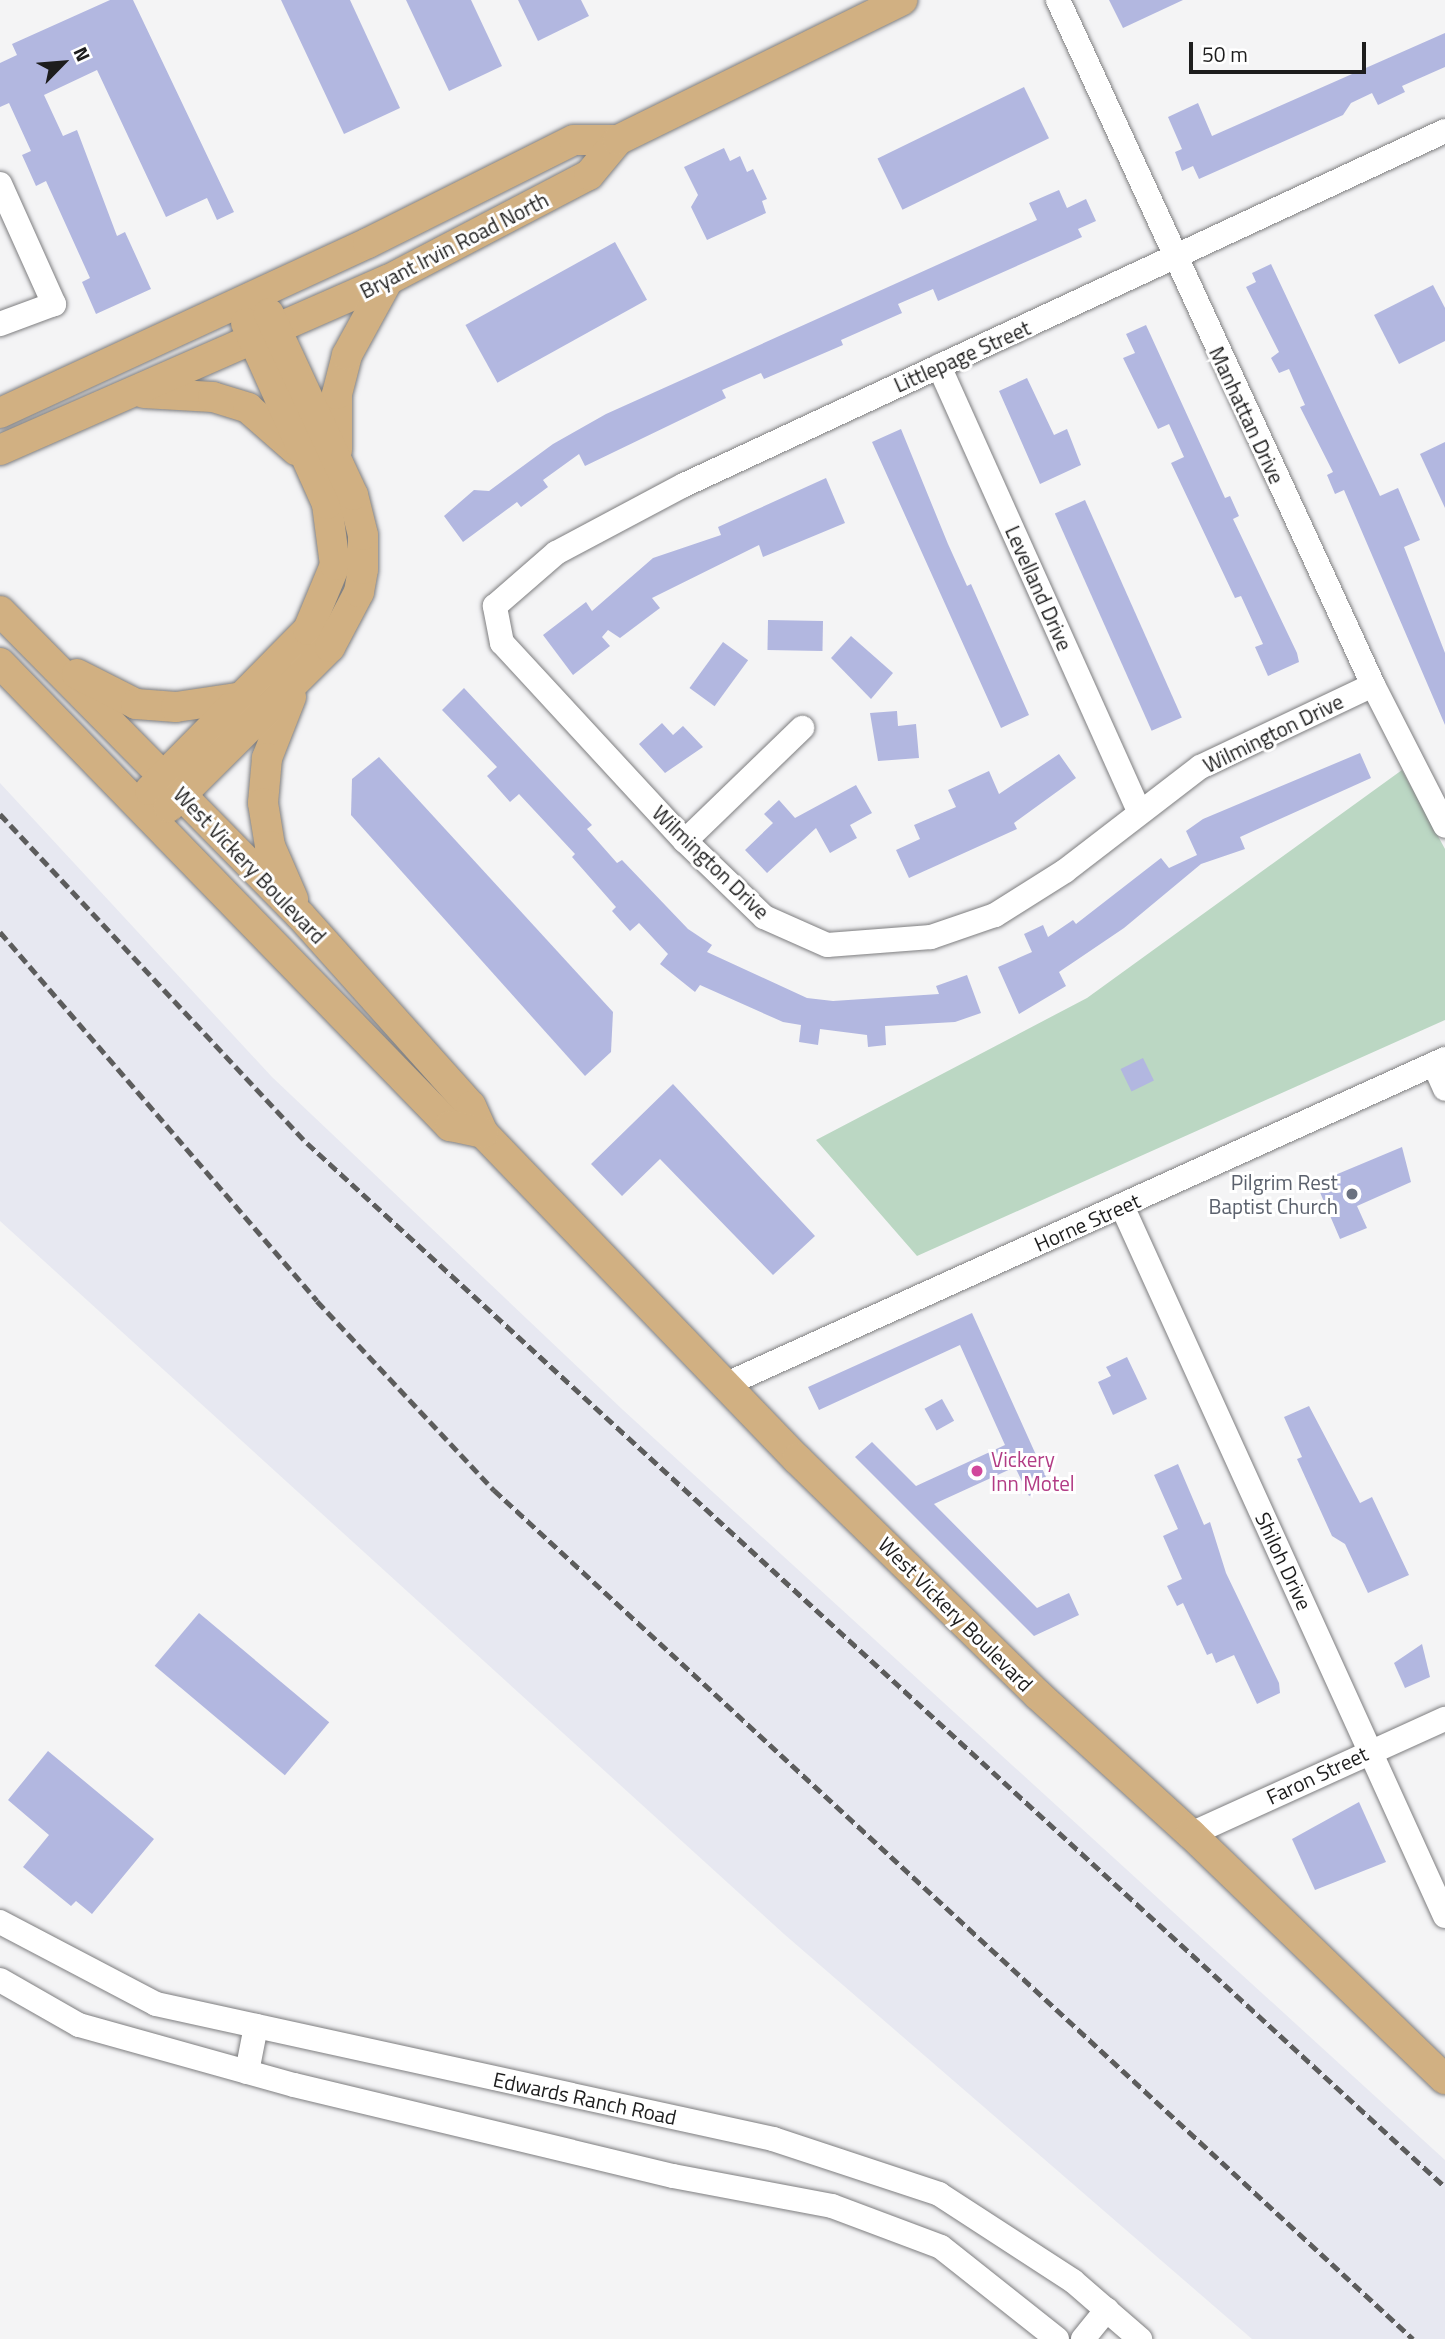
<!DOCTYPE html>
<style>
body{margin:0}
#map{position:relative;width:1445px;height:2339px;overflow:hidden;background:#f4f4f5;font-family:"Titillium Web",sans-serif}
div>[style]{position:absolute}
[style*='--x']{left:calc(var(--x)*1px);top:calc(var(--y)*1px);width:calc(var(--w)*1px);rotate:calc(var(--a)*1deg)}
.built>*{inset:0;background:#e7e8f1}
.green>*{inset:0;background:#bbd7c3}
.building>*{inset:0;background:#b2b7e0;transform-origin:0 0}
.roads{filter:drop-shadow(0 0 2px #7e7e80) drop-shadow(0 0 2px #7e7e80)}
.minor>*{height:24px;margin:-12px;padding:0 12px;transform-origin:12px;border-radius:12px;background:#fff}
.major>*{height:30px;margin:-15px;padding:0 15px;transform-origin:15px;border-radius:15px;background:#d1b082}
.rail>*{height:5px;margin-top:-2.5px;transform-origin:0;background:repeating-linear-gradient(90deg,#5c5c5c 0 10px,transparent 0 15px)}
.dots>*{width:19px;height:19px;translate:-50% -50%;box-sizing:border-box;border:4px solid #fff;border-radius:50%}
span{translate:-50% -50%;white-space:nowrap;text-align:center;line-height:1.15;-webkit-text-stroke:6px #fff;paint-order:stroke}
.street-label{font-size:21px;color:#1d1d1d}
.worship-label{font-size:21px;color:#5b616d}
.right{translate:-100% -50%;text-align:right}
.hotel-label{font-size:21px;color:#b23c85}
.left{translate:0 -50%;text-align:left}
.north{position:absolute;left:28px;top:28px;width:70px;height:70px;-webkit-text-stroke:5px #fff;paint-order:stroke;rotate:65deg;font-size:19px;font-weight:700;line-height:28px;text-align:center;color:#1d1d1d}
.north::after{content:'';display:block;margin:auto;width:24px;height:32px;background:#1d1d1d;clip-path:polygon(50% 0,100% 100%,50% 72%,0 100%)}
.scale{position:absolute;left:1189px;top:42px;width:177px;height:32px;box-sizing:border-box;border:4px solid #1d1d1d;border-top:0;padding-left:9px;font-size:21px;line-height:24px;white-space:nowrap;color:#1d1d1d;-webkit-text-stroke:5px #fff;paint-order:stroke}
</style>
<div id="map">
<div class="built">
<i style="clip-path:polygon(0 783px,272px 1077px,623px 1410px,1445px 2160px,1445px 2339px,1252px 2339px,784px 1934px,0 1221px)"></i>
</div>
<div class="green">
<i style="clip-path:polygon(1402px 770px,1445px 849px,1445px 1020px,917px 1256px,816px 1140px,1087px 998px)"></i>
</div>
<div class="building">
<i style="clip-path:polygon(110px 0,133px 0,234px 212px,217px 220px,207px 198px,166px 217px,97px 70px,44px 95px,63px 136px,77px 130px,117px 236px,125px 232px,151px 289px,96px 314px,82px 282px,90px 278px,46px 181px,36px 186px,22px 155px,31px 151px,9px 103px,0 107px,0 63px,17px 55px,12px 44px)"></i>
<i style="clip-path:polygon(281px 0,350px 0,400px 108px,344px 134px)"></i>
<i style="clip-path:polygon(406px 0,471px 0,502px 66px,449px 91px)"></i>
<i style="clip-path:polygon(518px 0,581px 0,589px 16px,538px 41px)"></i>
<i style="clip-path:polygon(1109px 0,1183px 0,1123px 28px)"></i>
<i style="clip-path:polygon(1445px 33px,1445px 67px,1402px 86px,1405px 92px,1378px 105px,1372px 93px,1351px 103px,1343px 115px,1199px 179px,1193px 166px,1182px 171px,1175px 152px,1182px 149px,1168px 117px,1198px 103px,1212px 136px)"></i>
<i style="left:1024px;top:87px;width:57px;height:163px;rotate:64deg"></i>
<i style="clip-path:polygon(724px 148px,730px 161px,740px 156px,747px 172px,753px 169px,767px 199px,762px 201px,766px 213px,707px 240px,691px 207px,698px 195px,684px 167px)"></i>
<i style="clip-path:polygon(1059px 190px,1067px 208px,1086px 199px,1096px 221px,1078px 229px,1082px 237px,938px 301px,933px 289px,898px 304px,902px 313px,841px 340px,843px 345px,764px 379px,761px 373px,722px 390px,726px 398px,585px 466px,579px 454px,543px 480px,548px 487px,521px 507px,517px 502px,463px 542px,444px 516px,474px 490px,489px 491px,553px 444px,606px 414px,1037px 220px,1029px 203px)"></i>
<i style="left:615px;top:242px;width:66px;height:171px;rotate:61deg"></i>
<i style="clip-path:polygon(1271px 264px,1380px 496px,1398px 488px,1420px 540px,1404px 547px,1445px 653px,1445px 725px,1344px 490px,1335px 494px,1327px 475px,1333px 472px,1300px 407px,1305px 405px,1289px 369px,1279px 373px,1271px 358px,1279px 352px,1246px 287px,1256px 282px,1252px 273px)"></i>
<i style="clip-path:polygon(1433px 285px,1445px 308px,1445px 341px,1399px 364px,1374px 315px)"></i>
<i style="clip-path:polygon(1146px 325px,1225px 498px,1230px 496px,1239px 516px,1233px 519px,1297px 653px,1299px 662px,1268px 676px,1255px 647px,1263px 644px,1241px 596px,1235px 598px,1171px 463px,1184px 457px,1169px 424px,1158px 429px,1123px 358px,1135px 353px,1126px 334px)"></i>
<i style="clip-path:polygon(1027px 378px,1054px 435px,1067px 429px,1081px 465px,1040px 484px,999px 391px)"></i>
<i style="clip-path:polygon(901px 429px,948px 544px,967px 586px,971px 584px,1029px 715px,1001px 728px,872px 442px)"></i>
<i style="clip-path:polygon(1445px 442px,1445px 508px,1420px 454px)"></i>
<i style="clip-path:polygon(826px 478px,845px 523px,763px 557px,759px 545px,652px 598px,660px 608px,620px 638px,608px 630px,602px 637px,610px 646px,573px 675px,543px 635px,586px 602px,592px 611px,653px 558px,721px 535px,718px 527px)"></i>
<i style="left:1085px;top:500px;width:238px;height:33px;rotate:66deg"></i>
<i style="left:768px;top:620px;width:55px;height:30px;rotate:1deg"></i>
<i style="clip-path:polygon(851px 636px,893px 673px,871px 699px,831px 658px)"></i>
<i style="left:723px;top:642px;width:31px;height:57px;rotate:36deg"></i>
<i style="clip-path:polygon(464px 688px,592px 825px,587px 829px,617px 863px,622px 860px,688px 929px,712px 945px,707px 952px,807px 998px,833px 1001px,939px 994px,936px 986px,967px 975px,981px 1013px,955px 1022px,885px 1026px,886px 1045px,868px 1047px,867px 1035px,820px 1029px,818px 1045px,799px 1042px,801px 1025px,783px 1022px,700px 985px,695px 992px,660px 964px,668px 954px,639px 923px,630px 931px,612px 911px,616px 907px,572px 857px,575px 854px,519px 794px,510px 802px,487px 776px,497px 767px,442px 710px)"></i>
<i style="clip-path:polygon(897px 711px,898px 726px,916px 724px,919px 758px,878px 761px,870px 713px)"></i>
<i style="clip-path:polygon(662px 723px,673px 735px,683px 726px,703px 747px,665px 773px,639px 744px)"></i>
<i style="clip-path:polygon(1360px 753px,1371px 778px,1240px 837px,1245px 849px,1201px 864px,1124px 928px,1059px 972px,1066px 986px,1019px 1014px,998px 967px,1032px 952px,1024px 934px,1043px 925px,1048px 937px,1073px 920px,1076px 924px,1161px 858px,1169px 868px,1197px 855px,1186px 831px,1203px 819px)"></i>
<i style="clip-path:polygon(1059px 754px,1076px 778px,1014px 823px,1017px 829px,909px 878px,896px 850px,920px 839px,914px 825px,956px 807px,948px 790px,989px 771px,999px 794px)"></i>
<i style="clip-path:polygon(379px 757px,613px 1012px,611px 1052px,585px 1076px,351px 815px,352px 779px)"></i>
<i style="clip-path:polygon(856px 785px,872px 813px,850px 825px,857px 838px,830px 853px,816px 828px,767px 873px,745px 850px,773px 823px,764px 814px,779px 800px,795px 818px)"></i>
<i style="left:1143px;top:1058px;width:25px;height:25px;rotate:64deg"></i>
<i style="clip-path:polygon(673px 1084px,815px 1236px,773px 1275px,660px 1159px,622px 1196px,591px 1164px)"></i>
<i style="clip-path:polygon(1402px 1147px,1411px 1182px,1357px 1206px,1367px 1228px,1340px 1239px,1316px 1183px)"></i>
<i style="clip-path:polygon(972px 1313px,1050px 1486px,1029px 1496px,1015px 1467px,934px 1504px,1037px 1608px,1069px 1593px,1079px 1615px,1034px 1636px,855px 1457px,872px 1442px,916px 1486px,1005px 1445px,960px 1345px,819px 1410px,808px 1387px)"></i>
<i style="clip-path:polygon(1127px 1357px,1147px 1399px,1113px 1415px,1098px 1382px,1111px 1376px,1106px 1367px)"></i>
<i style="left:942px;top:1399px;width:25px;height:20px;rotate:61deg"></i>
<i style="clip-path:polygon(1309px 1406px,1360px 1503px,1372px 1497px,1409px 1575px,1368px 1593px,1345px 1544px,1332px 1536px,1297px 1459px,1302px 1457px,1284px 1417px)"></i>
<i style="clip-path:polygon(1178px 1464px,1204px 1525px,1210px 1522px,1226px 1573px,1279px 1683px,1280px 1693px,1257px 1704px,1234px 1655px,1216px 1663px,1212px 1653px,1207px 1655px,1183px 1603px,1177px 1606px,1167px 1586px,1182px 1579px,1163px 1536px,1178px 1529px,1154px 1475px)"></i>
<i style="left:199px;top:1613px;width:170px;height:69px;rotate:40deg"></i>
<i style="clip-path:polygon(1422px 1644px,1430px 1677px,1405px 1688px,1394px 1663px)"></i>
<i style="clip-path:polygon(48px 1751px,154px 1839px,92px 1914px,76px 1901px,71px 1906px,23px 1867px,49px 1835px,8px 1800px)"></i>
<i style="clip-path:polygon(1359px 1802px,1386px 1862px,1315px 1890px,1292px 1839px)"></i>
</div>
<div class="roads">
<div class="minor">
<i style="--x:1058;--y:0;--w:754;--a:65.3"></i>
<i style="--x:1373;--y:685;--w:158;--a:62.9"></i>
<i style="--x:0;--y:184;--w:132;--a:65.8"></i>
<i style="--x:54;--y:304;--w:58;--a:159.7"></i>
<i style="--x:939;--y:366;--w:488;--a:65.8"></i>
<i style="--x:1373;--y:685;--w:191;--a:154.6"></i>
<i style="--x:1200;--y:767;--w:170;--a:142.4"></i>
<i style="--x:1065;--y:871;--w:83;--a:147.8"></i>
<i style="--x:995;--y:915;--w:68;--a:161"></i>
<i style="--x:931;--y:937;--w:104;--a:175.6"></i>
<i style="--x:827;--y:945;--w:69;--a:-156"></i>
<i style="--x:764;--y:917;--w:110;--a:-136.1"></i>
<i style="--x:685;--y:841;--w:270;--a:-132.7"></i>
<i style="--x:502;--y:643;--w:38;--a:-101"></i>
<i style="--x:495;--y:606;--w:81;--a:-41"></i>
<i style="--x:556;--y:553;--w:145;--a:-28"></i>
<i style="--x:684;--y:485;--w:839;--a:-24.95"></i>
<i style="--x:685;--y:841;--w:163;--a:-44"></i>
<i style="--x:1434;--y:1064;--w:27;--a:66"></i>
<i style="--x:1122;--y:1206;--w:780;--a:65.54"></i>
<i style="--x:729;--y:1383;--w:786;--a:-24.35"></i>
<i style="--x:1191;--y:1834;--w:279;--a:-24.4"></i>
<i style="--x:0;--y:1922;--w:176;--a:27.7"></i>
<i style="--x:156;--y:2004;--w:632;--a:12.34"></i>
<i style="--x:773;--y:2139;--w:175;--a:18.3"></i>
<i style="--x:939;--y:2194;--w:160;--a:33"></i>
<i style="--x:1073;--y:2281;--w:89;--a:40.9"></i>
<i style="--x:0;--y:1980;--w:91;--a:29.7"></i>
<i style="--x:79;--y:2025;--w:223;--a:15.6"></i>
<i style="--x:294;--y:2085;--w:390;--a:13.5"></i>
<i style="--x:673;--y:2176;--w:162;--a:10.7"></i>
<i style="--x:832;--y:2206;--w:116;--a:20.6"></i>
<i style="--x:941;--y:2247;--w:148;--a:38.4"></i>
<i style="--x:247;--y:2072;--w:47;--a:-78.9"></i>
<i style="--x:1083;--y:2339;--w:38;--a:-51"></i>
</div>
<div class="major">
<i style="--x:144;--y:393;--w:69;--a:3.3"></i>
<i style="--x:213;--y:397;--w:37;--a:17"></i>
<i style="--x:248;--y:408;--w:64;--a:41.2"></i>
<i style="--x:0;--y:413;--w:405;--a:-24.8"></i>
<i style="--x:368;--y:243;--w:230;--a:-26.6"></i>
<i style="--x:574;--y:140;--w:44;--a:0"></i>
<i style="--x:0;--y:450;--w:424;--a:-23.7"></i>
<i style="--x:388;--y:280;--w:227;--a:-27.6"></i>
<i style="--x:589;--y:175;--w:45;--a:-50.4"></i>
<i style="--x:618;--y:140;--w:317;--a:-26.2"></i>
<i style="--x:337;--y:450;--w:56;--a:-90"></i>
<i style="--x:337;--y:394;--w:40;--a:-75.6"></i>
<i style="--x:347;--y:355;--w:85;--a:-61.3"></i>
<i style="--x:0;--y:611;--w:427;--a:45.4"></i>
<i style="--x:300;--y:915;--w:256;--a:48.2"></i>
<i style="--x:471;--y:1106;--w:30;--a:66"></i>
<i style="--x:483;--y:1133;--w:453;--a:46.1"></i>
<i style="--x:797;--y:1459;--w:337;--a:44.4"></i>
<i style="--x:1038;--y:1695;--w:207;--a:42.3"></i>
<i style="--x:1191;--y:1834;--w:353;--a:44"></i>
<i style="--x:0;--y:663;--w:646;--a:45.82"></i>
<i style="--x:450;--y:1126;--w:34;--a:12"></i>
<i style="--x:77;--y:674;--w:66;--a:27"></i>
<i style="--x:136;--y:704;--w:40;--a:4.3"></i>
<i style="--x:176;--y:707;--w:69;--a:-8.4"></i>
<i style="--x:291;--y:697;--w:66;--a:111.5"></i>
<i style="--x:267;--y:758;--w:45;--a:95.1"></i>
<i style="--x:263;--y:803;--w:44;--a:80.8"></i>
<i style="--x:270;--y:846;--w:58;--a:66.5"></i>
<i style="--x:150;--y:790;--w:225;--a:-45.4"></i>
<i style="--x:308;--y:630;--w:70;--a:-67.4"></i>
<i style="--x:335;--y:565;--w:62;--a:-97.5"></i>
<i style="--x:327;--y:504;--w:198;--a:-114.1"></i>
<i style="--x:169;--y:807;--w:227;--a:-44.8"></i>
<i style="--x:330;--y:647;--w:62;--a:-62.2"></i>
<i style="--x:359;--y:592;--w:23;--a:-80"></i>
<i style="--x:363;--y:569;--w:34;--a:-90"></i>
<i style="--x:363;--y:535;--w:41;--a:-104"></i>
<i style="--x:353;--y:495;--w:200;--a:-114.9"></i>
</div>
</div>
<div class="rail">
<i style="--x:0;--y:814;--w:450;--a:47"></i>
<i style="--x:307;--y:1143;--w:1544;--a:42.53"></i>
<i style="--x:0;--y:932;--w:486;--a:49.3"></i>
<i style="--x:317;--y:1301;--w:259;--a:46.9"></i>
<i style="--x:494;--y:1490;--w:1251;--a:42.73"></i>
</div>
<div class="dots">
<i style="left:1352px;top:1194px;background:#6b7280"></i>
<i style="left:977px;top:1471px;background:#d1479c"></i>
</div>
<div class="street-label">
<span style="left:454px;top:245px;rotate:-27deg">Bryant Irvin Road North</span>
<span style="left:962px;top:356px;rotate:-24deg">Littlepage Street</span>
<span style="left:1247px;top:415px;rotate:65deg">Manhattan Drive</span>
<span style="left:1039px;top:588px;rotate:66deg">Levelland Drive</span>
<span style="left:1273px;top:733px;rotate:-26deg">Wilmington Drive</span>
<span style="left:711px;top:862px;rotate:44deg">Wilmington Drive</span>
<span style="left:250px;top:865px;rotate:46deg">West Vickery Boulevard</span>
<span style="left:1087px;top:1222px;rotate:-24deg">Horne Street</span>
<span style="left:1284px;top:1561px;rotate:65deg">Shiloh Drive</span>
<span style="left:956px;top:1614px;rotate:45deg">West Vickery Boulevard</span>
<span style="left:1317px;top:1775px;rotate:-25deg">Faron Street</span>
<span style="left:585px;top:2098px;rotate:12deg">Edwards Ranch Road</span>
</div>
<div class="worship-label">
<span class="right" style="left:1338px;top:1194px">Pilgrim Rest<br>Baptist Church</span>
</div>
<div class="hotel-label">
<span class="left" style="left:991px;top:1471px">Vickery<br>Inn Motel</span>
</div>
<div class="north">N</div>
<div class="scale">50 m</div>
</div>
